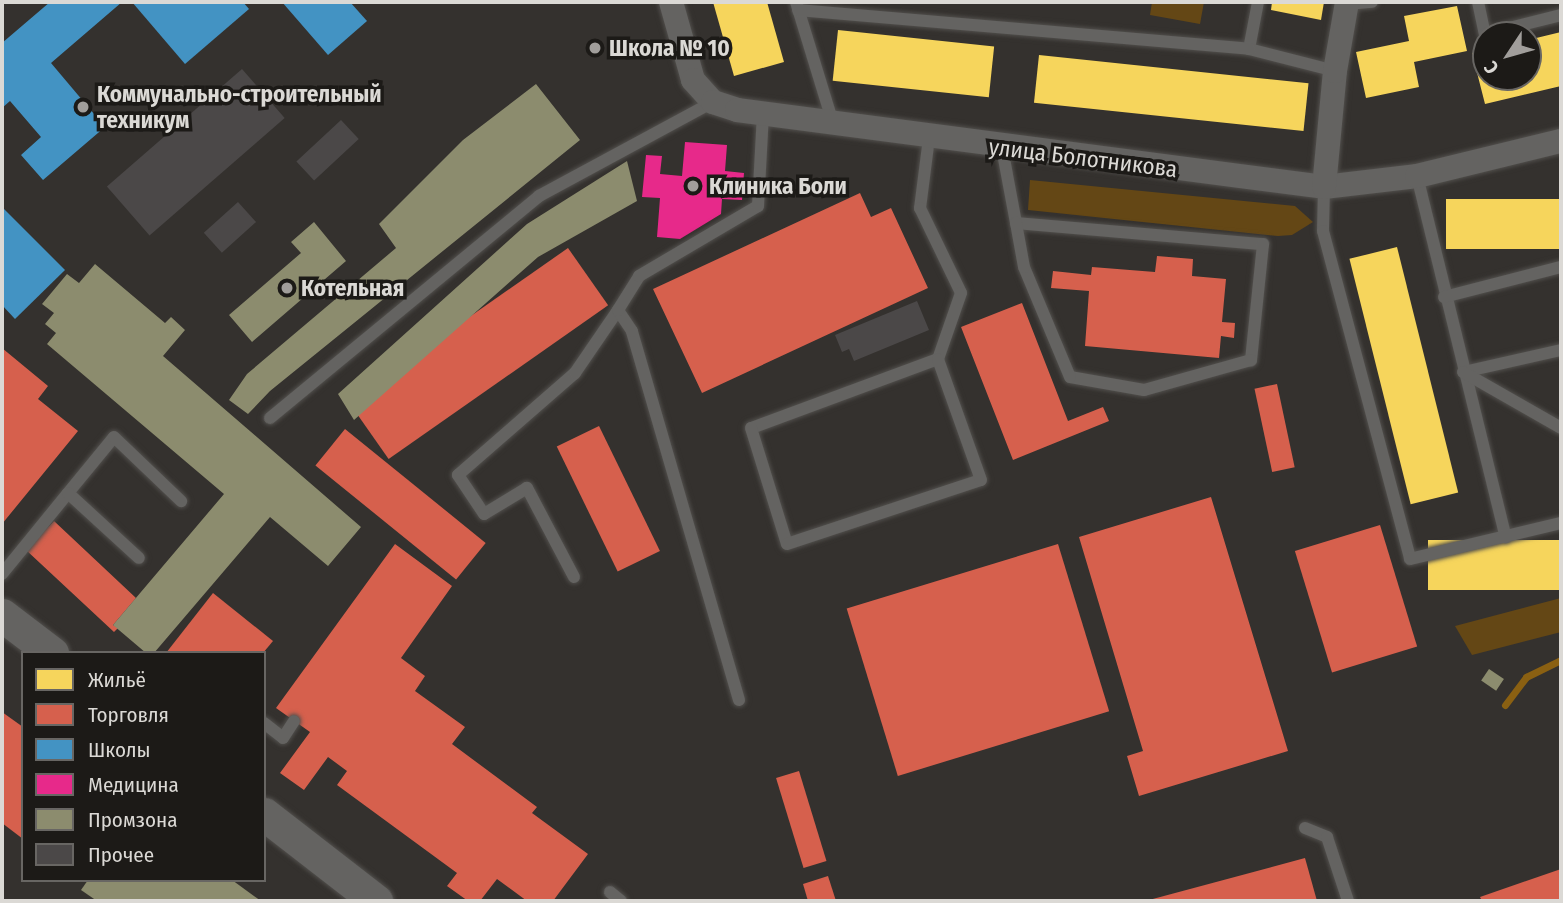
<!DOCTYPE html>
<meta charset="utf-8">
<style>
body{margin:0}
#map{position:relative;width:1563px;height:903px;overflow:hidden;background:#34312e;font-family:"Fira Sans Condensed",sans-serif}
div>[style]{position:absolute}
[style*='--x']{left:calc(var(--x)*1px);top:calc(var(--y)*1px);width:calc(var(--w)*1px);rotate:calc(var(--a)*1deg)}
.green>*{inset:0;background:#644715}
.homes>*{inset:0;background:#f6d55c;transform-origin:0 0}
.shops>*{inset:0;background:#d6604d;transform-origin:0 0}
.schools>*{inset:0;background:#4393c3}
.health>*{inset:0;background:#e7298a}
.industry>*{inset:0;background:#8c8c6e;transform-origin:0 0}
.stream>*{height:7px;margin:-3.5px;padding:0 3.5px;transform-origin:3.5px;border-radius:3.5px;background:#8a6012}
.building>*{inset:0;background:#4b4848;transform-origin:0 0}
.roads{filter:drop-shadow(0 0 2px #514f4c) drop-shadow(0 0 2px #514f4c)}
.lane>*{height:12px;margin:-6px;padding:0 6px;transform-origin:6px;border-radius:6px;background:#646361}
.street>*{height:24px;margin:-12px;padding:0 12px;transform-origin:12px;border-radius:12px;background:#646361}
.secondary>*{height:33px;margin:-16.5px;padding:0 16.5px;transform-origin:16.5px;border-radius:16.5px;background:#646361}
.dots>*{width:19px;height:19px;translate:-50% -50%;box-sizing:border-box;border:4px solid #1c1a17;border-radius:50%}
span{translate:-50% -50%;white-space:nowrap;text-align:center;line-height:1.15;-webkit-text-stroke:7px #1c1a17;paint-order:stroke}
.poi-label{font-size:23px;color:#dbd9d5;font-weight:700}
.left{translate:0 -50%;text-align:left}
.street-label{font-size:23px;color:#dbd9d5}
.frame{position:absolute;inset:0;border:4px solid #dbd9d5;pointer-events:none}
.legend{position:absolute;left:21px;top:651px;width:245px;height:231px;box-sizing:border-box;background:#1c1a17;border:2px solid #686663;margin:0;padding:9px 12px;list-style:none;font-size:21px;color:#dbd9d5}
.legend li{display:flex;align-items:center;gap:14px;height:35px}
.legend b{width:35px;border:2px solid #686663}
.north{position:absolute;left:1472px;top:21px;width:70px;height:70px;box-sizing:border-box;background:#1c1a17;border:2px solid #686663;border-radius:50%;rotate:234deg;font-size:19px;font-weight:700;line-height:28px;text-align:center;color:#dbd9d5}
.north::after{content:'';display:block;margin:auto;width:24px;height:32px;background:#a19e9b;clip-path:polygon(50% 0,100% 100%,50% 72%,0 100%)}
</style>
<div id="map">
<div class="green">
<i style="clip-path:polygon(1152px 2px,1204px 2px,1200px 24px,1150px 15px)"></i>
<i style="clip-path:polygon(1030px 180px,1295px 206px,1313px 222px,1292px 235px,1278px 236px,1028px 210px)"></i>
<i style="clip-path:polygon(1561px 598px,1561px 632px,1472px 655px,1455px 626px)"></i>
</div>
<div class="homes">
<i style="clip-path:polygon(713px 2px,767px 2px,784px 62px,734px 76px)"></i>
<i style="clip-path:polygon(1272px 2px,1324px 2px,1321px 20px,1271px 10px)"></i>
<i style="clip-path:polygon(1457px 6px,1467px 51px,1414px 62px,1419px 87px,1366px 98px,1356px 52px,1409px 41px,1404px 16px)"></i>
<i style="left:838px;top:30px;width:157px;height:51px;rotate:6deg"></i>
<i style="clip-path:polygon(1561px 32px,1561px 86px,1485px 104px,1472px 53px,1486px 50px,1486px 77px,1528px 77px,1528px 40px)"></i>
<i style="left:1039px;top:55px;width:271px;height:48px;rotate:6deg"></i>
<i style="left:1561px;top:199px;width:50px;height:115px;rotate:90deg"></i>
<i style="left:1397px;top:247px;width:253px;height:49px;rotate:76deg"></i>
<i style="left:1561px;top:540px;width:50px;height:133px;rotate:90deg"></i>
</div>
<div class="shops">
<i style="clip-path:polygon(860px 193px,871px 217px,891px 208px,928px 288px,702px 393px,653px 289px)"></i>
<i style="left:568px;top:248px;width:70px;height:268px;rotate:55deg"></i>
<i style="clip-path:polygon(1157px 256px,1193px 259px,1192px 276px,1226px 279px,1222px 322px,1235px 323px,1234px 338px,1221px 336px,1219px 358px,1085px 346px,1089px 291px,1051px 288px,1053px 271px,1091px 275px,1092px 267px,1155px 272px)"></i>
<i style="clip-path:polygon(1022px 303px,1068px 421px,1103px 407px,1109px 421px,1013px 460px,961px 327px)"></i>
<i style="clip-path:polygon(2px 348px,48px 386px,38px 399px,78px 431px,2px 524px)"></i>
<i style="left:1277px;top:384px;width:85px;height:23px;rotate:78deg"></i>
<i style="left:599px;top:426px;width:139px;height:47px;rotate:64deg"></i>
<i style="left:345px;top:429px;width:181px;height:47px;rotate:39deg"></i>
<i style="clip-path:polygon(1211px 497px,1288px 751px,1139px 796px,1127px 756px,1143px 751px,1079px 537px)"></i>
<i style="clip-path:polygon(54px 521px,136px 598px,113px 625px,118px 628px,114px 632px,26px 550px)"></i>
<i style="left:1380px;top:525px;width:127px;height:89px;rotate:73deg"></i>
<i style="clip-path:polygon(395px 544px,452px 586px,401px 658px,425px 676px,415px 691px,465px 727px,452px 744px,537px 807px,532px 813px,588px 854px,553px 901px,527px 901px,497px 879px,480px 901px,468px 901px,447px 886px,457px 873px,337px 785px,347px 771px,328px 757px,304px 790px,280px 773px,310px 732px,276px 708px)"></i>
<i style="left:1058px;top:544px;width:175px;height:221px;rotate:73deg"></i>
<i style="clip-path:polygon(213px 593px,273px 641px,263px 653px,166px 653px)"></i>
<i style="clip-path:polygon(2px 712px,23px 727px,23px 839px,2px 823px)"></i>
<i style="left:799px;top:771px;width:94px;height:24px;rotate:73deg"></i>
<i style="clip-path:polygon(1305px 858px,1317px 901px,1149px 901px,1149px 900px)"></i>
<i style="clip-path:polygon(1561px 869px,1561px 901px,1482px 901px,1480px 897px)"></i>
<i style="clip-path:polygon(828px 876px,836px 901px,808px 901px,803px 884px)"></i>
</div>
<div class="schools">
<i style="clip-path:polygon(50px 2px,122px 2px,51px 63px,105px 127px,43px 180px,21px 155px,41px 137px,10px 101px,2px 108px,2px 43px)"></i>
<i style="clip-path:polygon(132px 2px,243px 2px,249px 9px,185px 64px)"></i>
<i style="clip-path:polygon(282px 2px,350px 2px,367px 21px,328px 55px)"></i>
<i style="clip-path:polygon(2px 207px,65px 270px,15px 319px,2px 305px)"></i>
</div>
<div class="health">
<i style="clip-path:polygon(685px 142px,727px 145px,725px 171px,744px 173px,742px 200px,722px 199px,721px 214px,680px 239px,657px 237px,660px 198px,642px 197px,646px 155px,662px 156px,660px 174px,682px 176px)"></i>
</div>
<div class="industry">
<i style="clip-path:polygon(536px 84px,580px 140px,270px 391px,248px 414px,229px 400px,247px 374px,396px 248px,379px 224px,463px 140px)"></i>
<i style="clip-path:polygon(627px 161px,637px 201px,538px 257px,354px 420px,338px 394px,527px 224px)"></i>
<i style="clip-path:polygon(314px 222px,346px 261px,252px 342px,229px 315px,301px 253px,291px 242px)"></i>
<i style="clip-path:polygon(95px 264px,165px 323px,171px 317px,185px 330px,163px 356px,361px 527px,328px 566px,270px 517px,154px 653px,146px 653px,113px 625px,224px 494px,47px 344px,56px 333px,45px 324px,54px 313px,42px 304px,67px 274px,79px 283px)"></i>
<i style="left:1489px;top:669px;width:18px;height:14px;rotate:34deg"></i>
<i style="clip-path:polygon(88px 880px,232px 880px,261px 901px,97px 901px,81px 890px)"></i>
</div>
<div class="stream">
<i style="--x:1505;--y:705;--w:35;--a:-53"></i>
<i style="--x:1526;--y:677;--w:39;--a:-26"></i>
</div>
<div class="building">
<i style="left:242px;top:69px;width:65px;height:179px;rotate:49deg"></i>
<i style="left:341px;top:120px;width:26px;height:61px;rotate:47deg"></i>
<i style="left:238px;top:202px;width:27px;height:46px;rotate:48deg"></i>
<i style="clip-path:polygon(917px 301px,929px 330px,854px 361px,849px 349px,842px 352px,835px 335px)"></i>
</div>
<div class="roads">
<div class="lane">
<i style="--x:796;--y:2;--w:127;--a:73"></i>
<i style="--x:1258;--y:2;--w:48;--a:100.8"></i>
<i style="--x:1249;--y:49;--w:89;--a:14.3"></i>
<i style="--x:1478;--y:2;--w:33;--a:78"></i>
<i style="--x:1485;--y:34;--w:78;--a:-14"></i>
<i style="--x:1347;--y:4;--w:25;--a:-5"></i>
<i style="--x:798;--y:10;--w:453;--a:4.9"></i>
<i style="--x:929;--y:138;--w:71;--a:97.3"></i>
<i style="--x:920;--y:208;--w:94;--a:64.2"></i>
<i style="--x:961;--y:293;--w:70;--a:109.2"></i>
<i style="--x:938;--y:359;--w:199;--a:159.7"></i>
<i style="--x:751;--y:428;--w:121;--a:72.8"></i>
<i style="--x:787;--y:544;--w:204;--a:-18.3"></i>
<i style="--x:981;--y:480;--w:128;--a:-109.6"></i>
<i style="--x:1002;--y:148;--w:76;--a:79.4"></i>
<i style="--x:1016;--y:223;--w:248;--a:4.9"></i>
<i style="--x:1263;--y:244;--w:117;--a:95.9"></i>
<i style="--x:1251;--y:360;--w:111;--a:164.3"></i>
<i style="--x:1144;--y:390;--w:75;--a:-170"></i>
<i style="--x:1070;--y:377;--w:119;--a:-112.7"></i>
<i style="--x:1024;--y:267;--w:45;--a:-100.3"></i>
<i style="--x:1417;--y:176;--w:372;--a:76.2"></i>
<i style="--x:1324;--y:187;--w:44;--a:91.3"></i>
<i style="--x:1323;--y:231;--w:339;--a:75.1"></i>
<i style="--x:1410;--y:559;--w:155;--a:-13.4"></i>
<i style="--x:1444;--y:297;--w:121;--a:-14.4"></i>
<i style="--x:1561;--y:350;--w:100;--a:167.3"></i>
<i style="--x:1463;--y:372;--w:113;--a:29.7"></i>
<i style="--x:270;--y:418;--w:349;--a:-39.5"></i>
<i style="--x:539;--y:196;--w:198;--a:-28.4"></i>
<i style="--x:68;--y:493;--w:72;--a:-50.6"></i>
<i style="--x:114;--y:437;--w:93;--a:43.7"></i>
<i style="--x:2;--y:574;--w:104;--a:-50.8"></i>
<i style="--x:68;--y:493;--w:96;--a:42.5"></i>
<i style="--x:574;--y:577;--w:101;--a:-117.8"></i>
<i style="--x:527;--y:488;--w:50;--a:148.8"></i>
<i style="--x:484;--y:514;--w:47;--a:-123.7"></i>
<i style="--x:458;--y:475;--w:155;--a:-41.1"></i>
<i style="--x:575;--y:373;--w:76;--a:-55.7"></i>
<i style="--x:739;--y:700;--w:384;--a:-106.2"></i>
<i style="--x:632;--y:331;--w:25;--a:-124"></i>
<i style="--x:618;--y:310;--w:40;--a:-58"></i>
<i style="--x:639;--y:276;--w:138;--a:-30.5"></i>
<i style="--x:758;--y:206;--w:93;--a:-86.9"></i>
<i style="--x:264;--y:723;--w:24;--a:38"></i>
<i style="--x:283;--y:738;--w:20;--a:-57"></i>
<i style="--x:1305;--y:828;--w:24;--a:22"></i>
<i style="--x:1327;--y:837;--w:67;--a:71.8"></i>
<i style="--x:610;--y:892;--w:14;--a:39"></i>
</div>
<div class="street">
<i style="--x:671;--y:2;--w:81;--a:74.2"></i>
<i style="--x:693;--y:80;--w:30;--a:48"></i>
<i style="--x:713;--y:102;--w:25;--a:18"></i>
<i style="--x:737;--y:110;--w:592;--a:7.47"></i>
<i style="--x:1324;--y:187;--w:94;--a:-6.7"></i>
<i style="--x:1417;--y:176;--w:148;--a:-13.7"></i>
<i style="--x:1324;--y:187;--w:117;--a:-84.6"></i>
<i style="--x:1335;--y:71;--w:70;--a:-80.1"></i>
</div>
<div class="secondary">
<i style="--x:2;--y:615;--w:63;--a:37.2"></i>
<i style="--x:264;--y:814;--w:142;--a:37.8"></i>
</div>
</div>
<div class="dots">
<i style="left:595px;top:48px;background:#a19e9b"></i>
<i style="left:83px;top:107px;background:#a19e9b"></i>
<i style="left:693px;top:186px;background:#a19e9b"></i>
<i style="left:287px;top:288px;background:#a19e9b"></i>
</div>
<div class="poi-label">
<span class="left" style="left:609px;top:48px">Школа № 10</span>
<span class="left" style="left:97px;top:107px">Коммунально-строительный<br>техникум</span>
<span class="left" style="left:709px;top:186px">Клиника Боли</span>
<span class="left" style="left:301px;top:288px">Котельная</span>
</div>
<div class="street-label">
<span style="left:1083px;top:158px;rotate:7deg">улица Болотникова</span>
</div>
<div class="frame"></div>
<ul class="legend">
<li><b style="height:19px;background:#f6d55c"></b>Жильё</li>
<li><b style="height:19px;background:#d6604d"></b>Торговля</li>
<li><b style="height:19px;background:#4393c3"></b>Школы</li>
<li><b style="height:19px;background:#e7298a"></b>Медицина</li>
<li><b style="height:19px;background:#8c8c6e"></b>Промзона</li>
<li><b style="height:19px;background:#4b4848"></b>Прочее</li>
</ul>
<div class="north">С</div>
</div>
